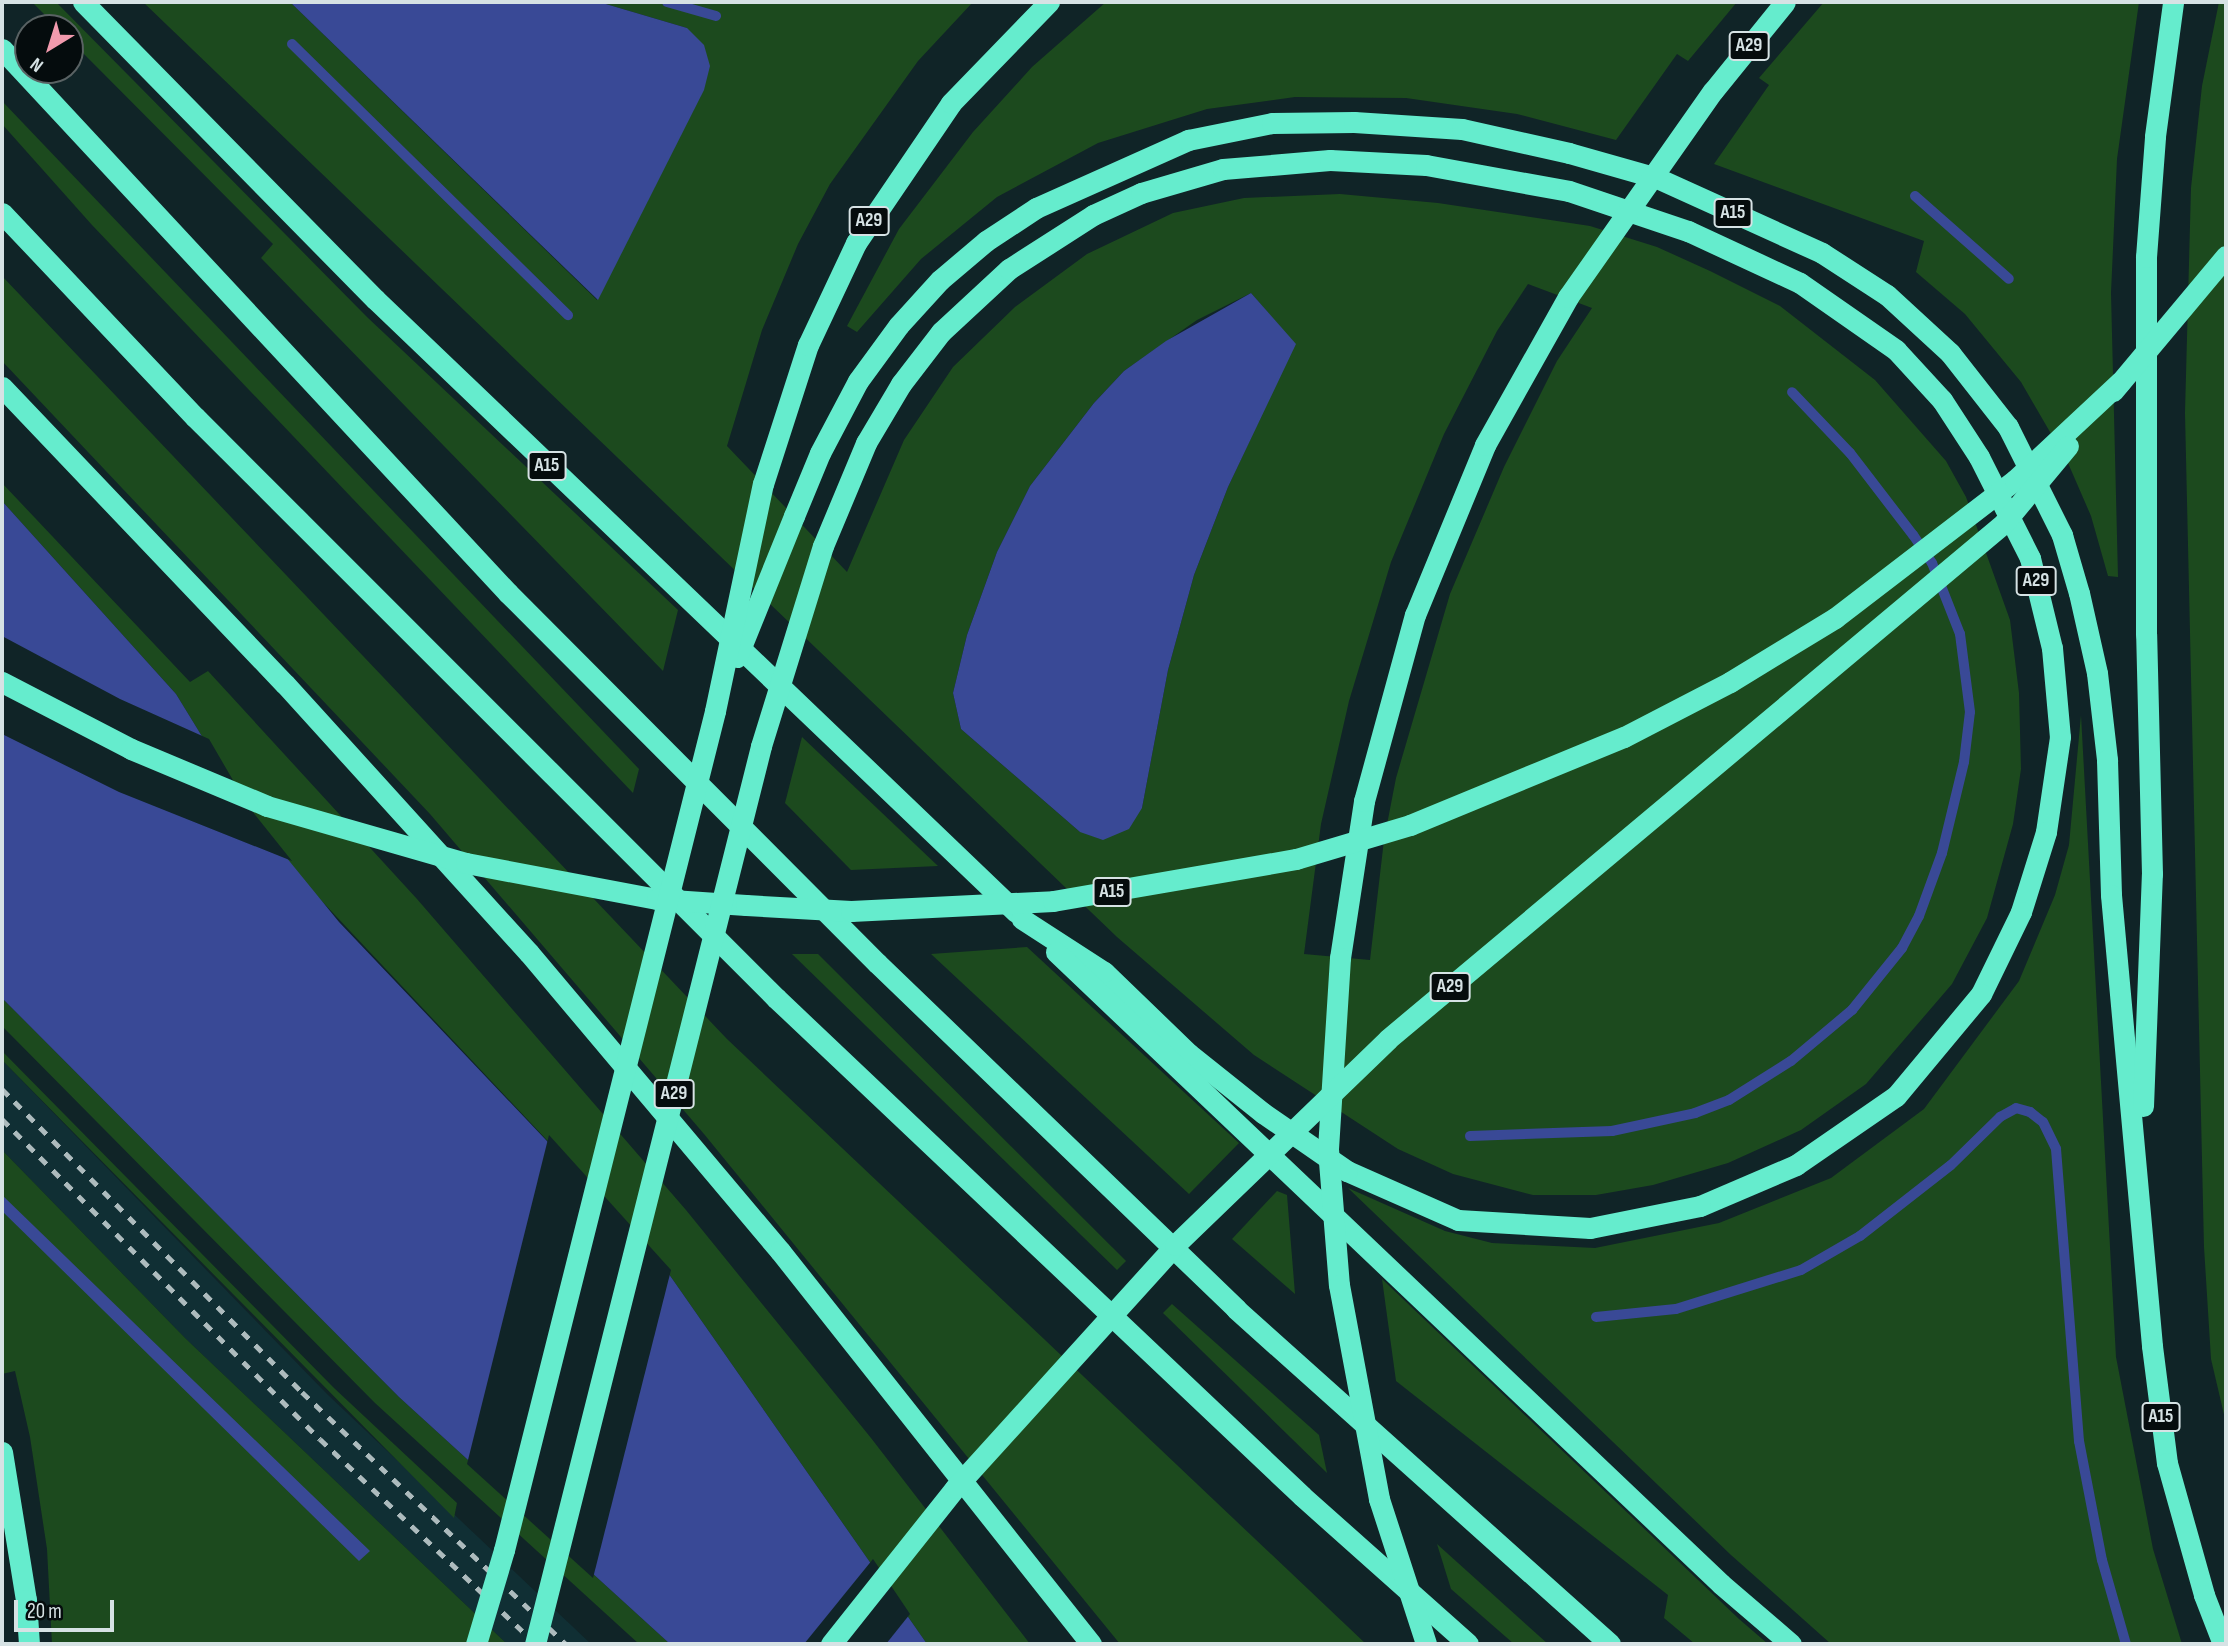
<!DOCTYPE html>
<style>
body{margin:0}
#map{position:relative;width:2228px;height:1646px;overflow:hidden;background:#102427;font-family:"Sofia Sans Condensed",sans-serif}
div>[style]{position:absolute}
[style*='--x']{left:calc(var(--x)*1px);top:calc(var(--y)*1px);width:calc(var(--w)*1px);rotate:calc(var(--a)*1deg)}
.built>*{inset:0;background:#102f34}
.green>*{inset:0;background:#1c4a1e}
.water>*{inset:0;background:#394996}
.pier>*{inset:0;background:#102427}
.stream>*{height:10px;margin:-5px;padding:0 5px;transform-origin:5px;border-radius:5px;background:#394996}
.motorway>*{height:21px;margin:-10.5px;padding:0 10.5px;transform-origin:10.5px;border-radius:10.5px;background:#65eccd}
.rail>*{height:5px;margin-top:-2.5px;transform-origin:0;background:repeating-linear-gradient(90deg,#adbbbd 0 9px,transparent 0 18px)}
.motorway-bridge>*{height:21px;margin:-10.5px;padding:0 10.5px;transform-origin:10.5px;border-radius:10.5px;background:#65eccd}
span{translate:-50% -50%;white-space:nowrap;text-align:center;line-height:1.15;-webkit-text-stroke:6px #050c0d;paint-order:stroke}
.shield-label span{padding:2px 5px;background:#050c0d;border:2px solid;border-radius:5px;-webkit-text-stroke-width:0}
.shield-label{font-size:19px;color:#d6e2e4;font-weight:700}
.frame{position:absolute;inset:0;border:4px solid #d6e2e4;pointer-events:none}
.north{position:absolute;left:14px;top:14px;width:70px;height:70px;box-sizing:border-box;background:#050c0d;border:2px solid #596263;border-radius:50%;rotate:218deg;font-size:19px;font-weight:700;line-height:28px;text-align:center;color:#d6e2e4}
.north::after{content:'';display:block;margin:auto;width:24px;height:32px;background:#f29aad;clip-path:polygon(50% 0,100% 100%,50% 72%,0 100%)}
.scale{position:absolute;left:14px;top:1600px;width:100px;height:32px;box-sizing:border-box;border:4px solid #d6e2e4;border-top:0;padding-left:9px;font-size:21px;line-height:24px;white-space:nowrap;color:#d6e2e4;-webkit-text-stroke:5px #050c0d;paint-order:stroke}
</style>
<div id="map">
<div class="built">
<i style="clip-path:polygon(2px 1060px,327px 1394px,591px 1644px,507px 1644px,185px 1338px,2px 1150px)"></i>
</div>
<div class="green">
<i style="clip-path:polygon(32px 2px,56px 2px,367px 317px,678px 610px,663px 671px,261px 258px,273px 244px,70px 40px,70px 28px,58px 28px)"></i>
<i style="clip-path:polygon(evenodd,143px 2px,290px 2px,597px 300px,687px 28px,599px 2px,973px 2px,918px 61px,830px 184px,798px 244px,762px 330px,727px 446px,847px 572px,904px 440px,953px 367px,1015px 307px,1087px 254px,1173px 213px,1244px 198px,1340px 194px,1438px 203px,1590px 226px,1657px 247px,1710px 271px,1780px 306px,1875px 380px,1946px 461px,1966px 497px,2010px 620px,2019px 693px,2021px 769px,2013px 824px,1987px 918px,1952px 984px,1866px 1084px,1801px 1130px,1728px 1163px,1653px 1185px,1596px 1195px,1533px 1195px,1453px 1174px,1398px 1149px,1254px 1055px,1117px 937px,143px 2px,1528px 284px,1592px 308px,1557px 361px,1504px 467px,1450px 594px,1396px 778px,1384px 840px,1370px 960px,1304px 954px,1321px 824px,1349px 701px,1391px 562px,1444px 434px,1497px 331px,1528px 284px,143px 2px,1251px 293px,1295px 344px,1228px 487px,1194px 575px,1168px 670px,1142px 808px,1080px 832px,961px 729px,953px 693px,967px 635px,997px 552px,1030px 486px,1094px 403px,1124px 371px,1197px 320px,1251px 293px)"></i>
<i style="clip-path:polygon(1106px 2px,1737px 2px,1688px 61px,1677px 54px,1616px 140px,1517px 114px,1406px 98px,1295px 97px,1207px 109px,1098px 143px,997px 197px,921px 259px,857px 332px,847px 326px,899px 229px,973px 132px,1032px 67px)"></i>
<i style="clip-path:polygon(1824px 2px,2139px 2px,2117px 159px,2111px 293px,2118px 577px,2108px 576px,2091px 516px,2068px 463px,2021px 382px,1965px 314px,1916px 272px,1924px 241px,1714px 164px,1769px 85px,1759px 78px)"></i>
<i style="clip-path:polygon(2219px 2px,2226px 2px,2226px 1423px,2211px 1359px,2204px 1247px,2185px 413px,2191px 188px,2202px 86px)"></i>
<i style="clip-path:polygon(2px 101px,639px 769px,633px 793px,92px 225px,2px 124px)"></i>
<i style="clip-path:polygon(2px 276px,727px 1039px,1366px 1644px,1120px 1644px,704px 1134px,430px 814px,2px 361px)"></i>
<i style="clip-path:polygon(2px 483px,190px 682px,208px 671px,417px 899px,686px 1210px,871px 1438px,1030px 1644px,927px 1644px,657px 1257px,302px 880px,246px 808px,176px 694px,2px 501px)"></i>
<i style="clip-path:polygon(2081px 715px,2116px 1357px,2153px 1549px,2182px 1644px,1831px 1644px,1731px 1555px,1348px 1188px,1445px 1231px,1492px 1243px,1595px 1248px,1719px 1223px,1831px 1178px,1924px 1109px,2019px 981px,2055px 895px,2069px 845px)"></i>
<i style="clip-path:polygon(802px 737px,938px 866px,851px 870px,785px 803px)"></i>
<i style="clip-path:polygon(1027px 947px,1239px 1143px,1189px 1194px,931px 954px)"></i>
<i style="clip-path:polygon(792px 954px,818px 954px,1126px 1261px,1117px 1270px)"></i>
<i style="clip-path:polygon(2px 998px,399px 1397px,670px 1644px,639px 1644px,375px 1403px,2px 1026px)"></i>
<i style="clip-path:polygon(2px 1051px,334px 1388px,457px 1503px,454px 1518px,2px 1060px)"></i>
<i style="clip-path:polygon(2px 1150px,185px 1338px,507px 1644px,52px 1644px,47px 1549px,30px 1437px,15px 1371px,2px 1374px)"></i>
<i style="clip-path:polygon(1277px 1191px,1287px 1195px,1295px 1294px,1232px 1239px)"></i>
<i style="clip-path:polygon(1382px 1279px,1739px 1619px,1768px 1644px,1695px 1644px,1664px 1618px,1668px 1595px,1396px 1381px)"></i>
<i style="clip-path:polygon(1172px 1304px,1319px 1435px,1327px 1473px,1163px 1313px)"></i>
<i style="clip-path:polygon(1437px 1544px,1548px 1644px,1514px 1644px,1451px 1589px)"></i>
</div>
<div class="water">
<i style="clip-path:polygon(290px 2px,599px 2px,687px 28px,704px 45px,710px 66px,704px 90px,598px 300px)"></i>
<i style="clip-path:polygon(1251px 293px,1296px 344px,1228px 487px,1194px 575px,1168px 670px,1142px 808px,1129px 829px,1103px 840px,1080px 832px,961px 729px,953px 693px,967px 635px,997px 552px,1030px 486px,1094px 403px,1124px 371px,1166px 341px)"></i>
<i style="clip-path:polygon(2px 501px,176px 694px,246px 808px,339px 922px,657px 1257px,927px 1644px,670px 1644px,399px 1397px,2px 998px)"></i>
<i style="clip-path:polygon(2px 1195px,195px 1382px,370px 1551px,359px 1561px,2px 1211px)"></i>
</div>
<div class="pier">
<i style="clip-path:polygon(2px 636px,120px 699px,209px 739px,248px 806px,292px 861px,119px 792px,2px 734px)"></i>
<i style="clip-path:polygon(549px 1135px,671px 1270px,593px 1578px,467px 1464px)"></i>
<i style="clip-path:polygon(873px 1559px,910px 1614px,886px 1644px,804px 1644px)"></i>
</div>
<div class="stream">
<i style="--x:667;--y:2;--w:51;--a:15.9"></i>
<i style="--x:292;--y:44;--w:387;--a:44.5"></i>
<i style="--x:1915;--y:196;--w:125;--a:41.4"></i>
<i style="--x:1470;--y:1136;--w:142;--a:-2"></i>
<i style="--x:1612;--y:1131;--w:85;--a:-12.2"></i>
<i style="--x:1695;--y:1113;--w:36;--a:-21"></i>
<i style="--x:1729;--y:1100;--w:73;--a:-32.2"></i>
<i style="--x:1791;--y:1061;--w:80;--a:-39.9"></i>
<i style="--x:1852;--y:1010;--w:80;--a:-51.1"></i>
<i style="--x:1902;--y:948;--w:36;--a:-62"></i>
<i style="--x:1919;--y:916;--w:67;--a:-69.9"></i>
<i style="--x:1942;--y:853;--w:94;--a:-76.4"></i>
<i style="--x:1964;--y:762;--w:50;--a:-83.2"></i>
<i style="--x:1970;--y:712;--w:79;--a:-97.3"></i>
<i style="--x:1960;--y:634;--w:76;--a:-111.5"></i>
<i style="--x:1932;--y:563;--w:34;--a:-124"></i>
<i style="--x:1913;--y:535;--w:103;--a:-127.5"></i>
<i style="--x:1850;--y:453;--w:84;--a:-133.6"></i>
<i style="--x:1596;--y:1317;--w:80;--a:-5.7"></i>
<i style="--x:1676;--y:1309;--w:131;--a:-17.3"></i>
<i style="--x:1801;--y:1270;--w:68;--a:-30"></i>
<i style="--x:1860;--y:1236;--w:115;--a:-38"></i>
<i style="--x:1951;--y:1165;--w:69;--a:-44.4"></i>
<i style="--x:2000;--y:1117;--w:18;--a:-29"></i>
<i style="--x:2016;--y:1108;--w:15;--a:16"></i>
<i style="--x:2030;--y:1112;--w:16;--a:38"></i>
<i style="--x:2043;--y:1122;--w:30;--a:64"></i>
<i style="--x:2056;--y:1149;--w:293;--a:85.5"></i>
<i style="--x:2079;--y:1441;--w:121;--a:79.1"></i>
<i style="--x:2102;--y:1560;--w:87;--a:74.1"></i>
</div>
<div class="motorway">
<i style="--x:83;--y:2;--w:417;--a:45.5"></i>
<i style="--x:375;--y:299;--w:887;--a:43.72"></i>
<i style="--x:2;--y:49;--w:743;--a:47.07"></i>
<i style="--x:508;--y:593;--w:523;--a:45.08"></i>
<i style="--x:877;--y:963;--w:499;--a:43.9"></i>
<i style="--x:1236;--y:1309;--w:502;--a:41.85"></i>
<i style="--x:1713;--y:91;--w:114;--a:-51"></i>
<i style="--x:2;--y:213;--w:281;--a:46.6"></i>
<i style="--x:195;--y:417;--w:822;--a:45"></i>
<i style="--x:776;--y:998;--w:724;--a:43.43"></i>
<i style="--x:1302;--y:1496;--w:222;--a:41.7"></i>
<i style="--x:2;--y:387;--w:410;--a:46.4"></i>
<i style="--x:285;--y:684;--w:363;--a:47.8"></i>
<i style="--x:529;--y:953;--w:390;--a:49.9"></i>
<i style="--x:780;--y:1251;--w:501;--a:51.64"></i>
<i style="--x:763;--y:484;--w:146;--a:-72.1"></i>
<i style="--x:808;--y:345;--w:113;--a:-64.8"></i>
<i style="--x:856;--y:243;--w:169;--a:-55.8"></i>
<i style="--x:951;--y:103;--w:141;--a:-45.9"></i>
<i style="--x:794;--y:516;--w:68;--a:-67.6"></i>
<i style="--x:820;--y:453;--w:81;--a:-62.2"></i>
<i style="--x:858;--y:381;--w:69;--a:-53.8"></i>
<i style="--x:899;--y:325;--w:61;--a:-47.7"></i>
<i style="--x:940;--y:280;--w:60;--a:-40.3"></i>
<i style="--x:986;--y:241;--w:60;--a:-33.4"></i>
<i style="--x:1036;--y:208;--w:167;--a:-24.1"></i>
<i style="--x:1188;--y:140;--w:86;--a:-11.4"></i>
<i style="--x:1272;--y:123;--w:82;--a:-0.7"></i>
<i style="--x:1354;--y:122;--w:108;--a:3.7"></i>
<i style="--x:1462;--y:129;--w:110;--a:12.6"></i>
<i style="--x:1569;--y:153;--w:91;--a:15.9"></i>
<i style="--x:1657;--y:178;--w:181;--a:24.4"></i>
<i style="--x:1822;--y:253;--w:77;--a:32.9"></i>
<i style="--x:1887;--y:295;--w:86;--a:42.6"></i>
<i style="--x:1950;--y:353;--w:94;--a:51.9"></i>
<i style="--x:2008;--y:427;--w:121;--a:63.4"></i>
<i style="--x:2062;--y:535;--w:60;--a:73.7"></i>
<i style="--x:2079;--y:593;--w:82;--a:77.3"></i>
<i style="--x:2097;--y:673;--w:88;--a:83.4"></i>
<i style="--x:2107;--y:760;--w:135;--a:88.3"></i>
<i style="--x:2111;--y:895;--w:453;--a:84.8"></i>
<i style="--x:2152;--y:1346;--w:118;--a:82.7"></i>
<i style="--x:2167;--y:1463;--w:137;--a:74.3"></i>
<i style="--x:2204;--y:1595;--w:53;--a:68.8"></i>
<i style="--x:823;--y:546;--w:112;--a:-67.3"></i>
<i style="--x:866;--y:443;--w:69;--a:-59.3"></i>
<i style="--x:901;--y:384;--w:66;--a:-52.4"></i>
<i style="--x:941;--y:332;--w:93;--a:-42.8"></i>
<i style="--x:1009;--y:269;--w:100;--a:-32.7"></i>
<i style="--x:1093;--y:215;--w:53;--a:-24.6"></i>
<i style="--x:1141;--y:193;--w:85;--a:-16.3"></i>
<i style="--x:1223;--y:169;--w:107;--a:-4.8"></i>
<i style="--x:1330;--y:160;--w:96;--a:3"></i>
<i style="--x:1426;--y:165;--w:145;--a:10.3"></i>
<i style="--x:1569;--y:191;--w:126;--a:18.6"></i>
<i style="--x:1688;--y:231;--w:123;--a:24.9"></i>
<i style="--x:1800;--y:283;--w:117;--a:34.9"></i>
<i style="--x:1896;--y:350;--w:68;--a:47.4"></i>
<i style="--x:1942;--y:400;--w:68;--a:57"></i>
<i style="--x:1979;--y:457;--w:113;--a:63.2"></i>
<i style="--x:2030;--y:558;--w:93;--a:76.3"></i>
<i style="--x:2052;--y:648;--w:89;--a:84.9"></i>
<i style="--x:2060;--y:737;--w:96;--a:98.4"></i>
<i style="--x:2046;--y:832;--w:84;--a:107.4"></i>
<i style="--x:2021;--y:912;--w:91;--a:116"></i>
<i style="--x:1981;--y:994;--w:133;--a:129.8"></i>
<i style="--x:1896;--y:1096;--w:121;--a:145.4"></i>
<i style="--x:1796;--y:1165;--w:104;--a:156.9"></i>
<i style="--x:1700;--y:1206;--w:112;--a:168.7"></i>
<i style="--x:1590;--y:1228;--w:132;--a:-176.5"></i>
<i style="--x:1458;--y:1220;--w:121;--a:-156.2"></i>
<i style="--x:1347;--y:1171;--w:102;--a:-145.4"></i>
<i style="--x:1263;--y:1113;--w:95;--a:-141.4"></i>
<i style="--x:1189;--y:1054;--w:118;--a:-136"></i>
<i style="--x:1104;--y:972;--w:98;--a:-147.1"></i>
<i style="--x:1056;--y:952;--w:917;--a:43.54"></i>
<i style="--x:1721;--y:1584;--w:92;--a:40.6"></i>
<i style="--x:1340;--y:958;--w:159;--a:-81.3"></i>
<i style="--x:1364;--y:801;--w:193;--a:-74.7"></i>
<i style="--x:1415;--y:615;--w:184;--a:-67.6"></i>
<i style="--x:1485;--y:445;--w:170;--a:-60.7"></i>
<i style="--x:2143;--y:1106;--w:232;--a:-87.8"></i>
<i style="--x:2152;--y:874;--w:240;--a:-91.4"></i>
<i style="--x:2146;--y:634;--w:377;--a:-90"></i>
<i style="--x:2146;--y:257;--w:121;--a:-85.7"></i>
<i style="--x:2155;--y:136;--w:135;--a:-82.3"></i>
<i style="--x:2;--y:1452;--w:150;--a:80.8"></i>
<i style="--x:26;--y:1600;--w:44;--a:86.1"></i>
</div>
<div class="rail">
<i style="--x:2;--y:1089;--w:426;--a:45.3"></i>
<i style="--x:302;--y:1392;--w:365;--a:43.7"></i>
<i style="--x:2;--y:1119;--w:451;--a:45.2"></i>
<i style="--x:320;--y:1439;--w:298;--a:43.5"></i>
</div>
<div class="motorway-bridge">
<i style="--x:1568;--y:297;--w:252;--a:-54.9"></i>
<i style="--x:2113;--y:391;--w:176;--a:-50.1"></i>
<i style="--x:737;--y:657;--w:152;--a:-68"></i>
<i style="--x:2;--y:682;--w:145;--a:27.4"></i>
<i style="--x:131;--y:749;--w:147;--a:22.7"></i>
<i style="--x:267;--y:806;--w:207;--a:16"></i>
<i style="--x:466;--y:863;--w:194;--a:10.7"></i>
<i style="--x:657;--y:899;--w:89;--a:3.9"></i>
<i style="--x:746;--y:905;--w:105;--a:3.3"></i>
<i style="--x:851;--y:911;--w:202;--a:-2.8"></i>
<i style="--x:1053;--y:901;--w:247;--a:-9.8"></i>
<i style="--x:1296;--y:859;--w:119;--a:-16.6"></i>
<i style="--x:1410;--y:825;--w:231;--a:-22.4"></i>
<i style="--x:1624;--y:737;--w:119;--a:-27.4"></i>
<i style="--x:1730;--y:682;--w:123;--a:-31.4"></i>
<i style="--x:1835;--y:618;--w:227;--a:-37.5"></i>
<i style="--x:2015;--y:480;--w:144;--a:-43"></i>
<i style="--x:1340;--y:958;--w:191;--a:93.6"></i>
<i style="--x:1328;--y:1149;--w:136;--a:85.4"></i>
<i style="--x:1339;--y:1285;--w:218;--a:79.4"></i>
<i style="--x:1379;--y:1499;--w:152;--a:72"></i>
<i style="--x:476;--y:1644;--w:98;--a:-73.4"></i>
<i style="--x:504;--y:1550;--w:865;--a:-75.88"></i>
<i style="--x:715;--y:711;--w:232;--a:-78.1"></i>
<i style="--x:535;--y:1644;--w:926;--a:-75.87"></i>
<i style="--x:761;--y:746;--w:209;--a:-72.8"></i>
<i style="--x:831;--y:1644;--w:199;--a:-51.5"></i>
<i style="--x:955;--y:1488;--w:328;--a:-47.8"></i>
<i style="--x:1175;--y:1245;--w:296;--a:-44"></i>
<i style="--x:1388;--y:1039;--w:804;--a:-39.95"></i>
<i style="--x:2004;--y:523;--w:100;--a:-50.3"></i>
</div>
<div class="shield-label">
<span style="left:1749px;top:46px">A29</span>
<span style="left:1733px;top:213px">A15</span>
<span style="left:869px;top:221px">A29</span>
<span style="left:547px;top:466px">A15</span>
<span style="left:2036px;top:581px">A29</span>
<span style="left:1112px;top:892px">A15</span>
<span style="left:1450px;top:987px">A29</span>
<span style="left:674px;top:1094px">A29</span>
<span style="left:2161px;top:1417px">A15</span>
</div>
<div class="frame"></div>
<div class="north">N</div>
<div class="scale">20 m</div>
</div>
